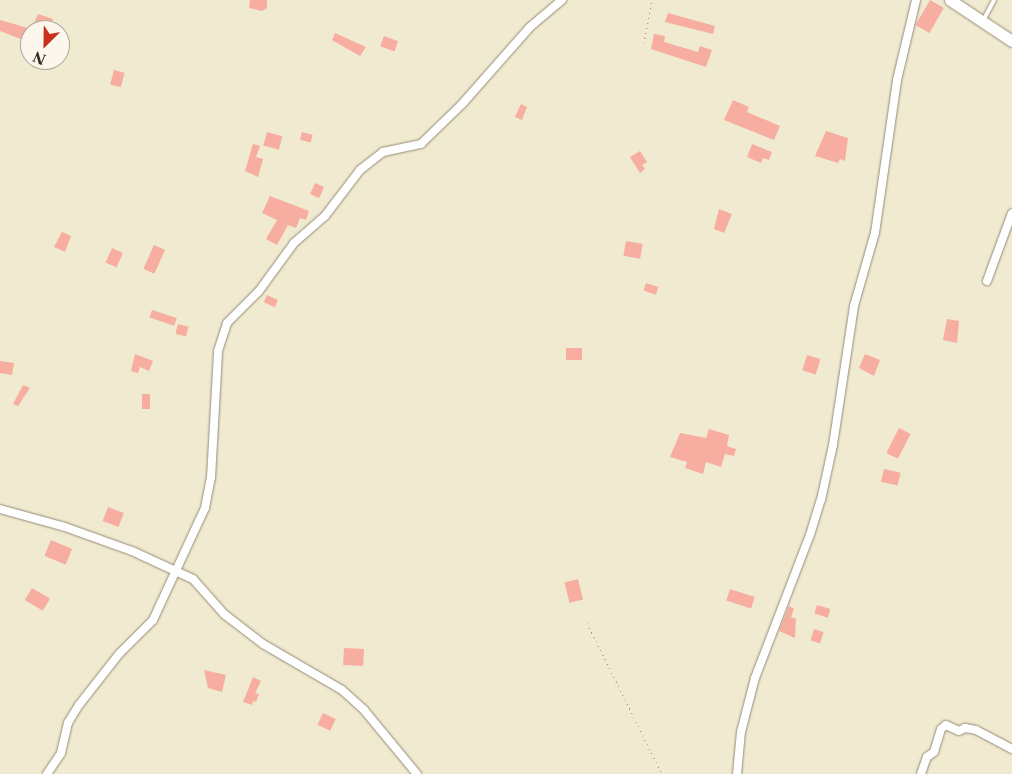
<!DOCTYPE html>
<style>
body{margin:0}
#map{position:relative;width:1012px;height:774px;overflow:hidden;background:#f0ead0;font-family:"Libre Caslon Text",serif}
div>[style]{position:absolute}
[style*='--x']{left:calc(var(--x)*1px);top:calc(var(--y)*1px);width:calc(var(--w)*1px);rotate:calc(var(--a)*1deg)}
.building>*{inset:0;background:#f8ada1;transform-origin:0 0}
.path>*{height:1px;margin-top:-0.5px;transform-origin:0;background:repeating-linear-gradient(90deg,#968a77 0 1px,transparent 0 5px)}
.roads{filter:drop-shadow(0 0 1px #968a77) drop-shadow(0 0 1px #968a77)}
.lane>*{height:4px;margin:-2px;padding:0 2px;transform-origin:2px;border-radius:2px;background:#fff}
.street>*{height:8px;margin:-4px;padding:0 4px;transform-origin:4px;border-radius:4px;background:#fff}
.secondary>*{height:11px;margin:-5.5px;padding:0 5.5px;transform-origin:5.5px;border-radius:5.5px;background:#fff}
span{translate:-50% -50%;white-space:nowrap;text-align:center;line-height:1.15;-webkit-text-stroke:4.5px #fbf7ec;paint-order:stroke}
.north{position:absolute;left:20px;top:20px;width:50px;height:50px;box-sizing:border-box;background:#fbf7ec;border:1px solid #aea59a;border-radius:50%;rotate:203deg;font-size:14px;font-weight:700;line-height:20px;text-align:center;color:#3b2a1e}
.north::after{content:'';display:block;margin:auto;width:18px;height:22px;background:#c8321e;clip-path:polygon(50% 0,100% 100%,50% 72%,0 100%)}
</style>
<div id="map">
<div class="building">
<i style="clip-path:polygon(250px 0,267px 0,267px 8px,262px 11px,249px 8px)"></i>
<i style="left:930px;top:0;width:16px;height:29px;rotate:30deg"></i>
<i style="clip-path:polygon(668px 13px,715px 26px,713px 34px,665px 22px)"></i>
<i style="clip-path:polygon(38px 14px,53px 19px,49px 30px,33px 26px)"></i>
<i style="clip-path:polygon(0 20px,28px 28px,23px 40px,0 31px)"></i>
<i style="clip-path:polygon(335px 33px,366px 47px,360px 56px,332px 40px)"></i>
<i style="clip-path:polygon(654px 34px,665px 36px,664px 42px,698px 52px,700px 46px,712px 50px,706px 67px,651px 49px)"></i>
<i style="left:384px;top:36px;width:15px;height:11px;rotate:20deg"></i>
<i style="left:114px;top:70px;width:11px;height:15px;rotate:15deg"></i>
<i style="clip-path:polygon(733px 100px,749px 107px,747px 112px,780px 126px,774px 140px,724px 120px)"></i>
<i style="clip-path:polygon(521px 104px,527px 107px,522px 120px,515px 117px)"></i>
<i style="clip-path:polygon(826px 131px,848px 138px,845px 161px,840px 159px,838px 163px,815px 156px)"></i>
<i style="left:267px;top:132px;width:16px;height:14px;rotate:15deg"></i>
<i style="left:302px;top:132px;width:11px;height:8px;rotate:15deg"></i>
<i style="clip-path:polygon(253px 144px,260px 146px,256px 157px,263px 159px,258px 177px,245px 171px)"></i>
<i style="clip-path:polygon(752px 144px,772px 152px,769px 160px,763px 158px,761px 163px,747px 157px)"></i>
<i style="clip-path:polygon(640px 151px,647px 162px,642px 165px,645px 169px,640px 173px,630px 157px)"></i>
<i style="left:315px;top:183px;width:10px;height:12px;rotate:24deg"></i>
<i style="clip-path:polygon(270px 196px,309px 211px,306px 220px,300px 218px,296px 228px,288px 225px,277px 245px,266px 239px,277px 220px,262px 213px)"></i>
<i style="clip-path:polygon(719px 209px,732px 214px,724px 233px,714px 229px)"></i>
<i style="clip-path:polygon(62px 232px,71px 236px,65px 252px,54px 247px)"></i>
<i style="left:626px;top:241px;width:17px;height:15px;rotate:10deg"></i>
<i style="left:154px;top:245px;width:12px;height:26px;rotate:24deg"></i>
<i style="left:112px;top:248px;width:12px;height:16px;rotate:24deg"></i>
<i style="left:646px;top:283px;width:13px;height:8px;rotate:18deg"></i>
<i style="left:267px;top:295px;width:12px;height:8px;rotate:24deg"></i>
<i style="left:152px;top:310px;width:26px;height:8px;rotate:18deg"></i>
<i style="clip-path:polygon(947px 319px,959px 321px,957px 343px,943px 340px)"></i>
<i style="left:178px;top:324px;width:11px;height:10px;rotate:15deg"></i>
<i style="left:566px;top:348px;width:16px;height:12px"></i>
<i style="clip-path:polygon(135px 354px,153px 361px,149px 371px,140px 367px,138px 373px,131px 371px)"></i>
<i style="clip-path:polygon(865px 354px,880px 360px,874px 376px,859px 368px)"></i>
<i style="left:807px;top:355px;width:14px;height:16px;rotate:17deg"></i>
<i style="clip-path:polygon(0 361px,14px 363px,12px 375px,0 373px)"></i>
<i style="clip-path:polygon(23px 385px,30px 388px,18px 406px,13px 404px)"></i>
<i style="left:142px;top:394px;width:8px;height:15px"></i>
<i style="left:899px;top:428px;width:13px;height:28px;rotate:27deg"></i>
<i style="clip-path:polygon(709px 429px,729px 435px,727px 446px,736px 449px,734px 456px,725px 454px,721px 467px,706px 462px,703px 474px,685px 468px,687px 462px,670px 457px,680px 433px,706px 438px)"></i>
<i style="left:884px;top:469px;width:17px;height:13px;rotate:13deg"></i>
<i style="left:108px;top:507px;width:17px;height:15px;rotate:21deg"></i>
<i style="left:51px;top:540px;width:23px;height:17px;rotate:23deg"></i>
<i style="left:578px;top:579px;width:21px;height:14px;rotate:76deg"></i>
<i style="left:32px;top:588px;width:21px;height:14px;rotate:31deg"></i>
<i style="left:730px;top:589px;width:26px;height:12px;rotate:18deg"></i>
<i style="left:817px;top:605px;width:14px;height:9px;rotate:17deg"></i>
<i style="clip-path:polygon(789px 606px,794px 609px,791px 617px,796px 619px,795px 638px,779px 631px)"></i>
<i style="left:814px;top:629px;width:10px;height:12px;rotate:17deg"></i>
<i style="left:344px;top:648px;width:20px;height:17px;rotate:3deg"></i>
<i style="clip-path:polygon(204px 670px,226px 675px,222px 692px,208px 688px)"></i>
<i style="clip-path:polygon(253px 677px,261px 681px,255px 693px,259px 694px,256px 702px,253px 701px,252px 705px,243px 702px)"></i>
<i style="left:323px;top:713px;width:14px;height:13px;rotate:25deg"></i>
</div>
<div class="path">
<i style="--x:644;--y:43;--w:44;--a:-79.5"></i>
<i style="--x:587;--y:623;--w:169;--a:63.6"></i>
</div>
<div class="roads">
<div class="lane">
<i style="--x:984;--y:19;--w:21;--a:-62"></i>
</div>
<div class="street">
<i style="--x:987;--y:281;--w:72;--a:-69.8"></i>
<i style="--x:0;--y:509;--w:67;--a:15.5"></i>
<i style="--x:65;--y:527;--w:71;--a:19.7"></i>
<i style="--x:132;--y:551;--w:67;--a:24.7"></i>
<i style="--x:193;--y:579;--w:47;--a:48.5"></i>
<i style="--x:224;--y:614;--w:49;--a:37.6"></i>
<i style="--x:263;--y:644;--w:91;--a:30.2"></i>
<i style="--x:342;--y:690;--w:30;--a:42"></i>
<i style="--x:364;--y:710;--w:83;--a:50.4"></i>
<i style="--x:47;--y:774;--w:25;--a:-56"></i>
<i style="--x:61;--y:753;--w:31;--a:-77"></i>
<i style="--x:68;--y:723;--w:21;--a:-59"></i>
<i style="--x:79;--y:705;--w:65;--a:-51.9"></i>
<i style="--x:119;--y:654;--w:48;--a:-45"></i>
<i style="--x:153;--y:620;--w:123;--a:-65.1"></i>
<i style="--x:205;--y:508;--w:31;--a:-79"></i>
<i style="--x:211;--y:478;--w:127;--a:-86.8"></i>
<i style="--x:218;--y:351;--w:29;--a:-72"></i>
<i style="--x:227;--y:323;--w:45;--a:-45"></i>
<i style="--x:259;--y:291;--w:59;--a:-53.9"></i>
<i style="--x:294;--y:243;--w:41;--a:-41.1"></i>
<i style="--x:325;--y:216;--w:58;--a:-52.7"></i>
<i style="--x:360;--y:170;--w:29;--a:-38"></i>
<i style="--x:383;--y:152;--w:39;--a:-12"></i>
<i style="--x:421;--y:144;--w:59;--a:-44.3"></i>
<i style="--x:463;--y:103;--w:101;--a:-48.6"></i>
<i style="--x:530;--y:27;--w:42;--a:-40.2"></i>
<i style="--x:737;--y:774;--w:42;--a:-84.6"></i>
<i style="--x:741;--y:732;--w:56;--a:-75.5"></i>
<i style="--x:755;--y:678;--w:153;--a:-69"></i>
<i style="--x:810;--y:535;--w:37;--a:-73"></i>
<i style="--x:821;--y:500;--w:56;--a:-77.7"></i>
<i style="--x:833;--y:445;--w:141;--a:-81.4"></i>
<i style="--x:854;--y:306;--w:76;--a:-74"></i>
<i style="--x:875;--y:233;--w:155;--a:-81.8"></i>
<i style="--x:897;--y:80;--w:82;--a:-76.6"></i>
<i style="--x:921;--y:774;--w:18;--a:-71"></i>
<i style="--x:927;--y:757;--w:9;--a:-36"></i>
<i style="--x:934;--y:752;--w:24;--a:-73"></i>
<i style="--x:941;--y:729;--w:6;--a:-39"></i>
<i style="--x:946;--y:725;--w:14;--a:25"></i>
<i style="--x:959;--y:731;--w:7;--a:-27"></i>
<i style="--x:965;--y:728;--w:11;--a:10"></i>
<i style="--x:976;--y:730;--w:41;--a:27.8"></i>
</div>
<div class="secondary">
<i style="--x:950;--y:0;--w:74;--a:33.5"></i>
</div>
</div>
<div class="north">N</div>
</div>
